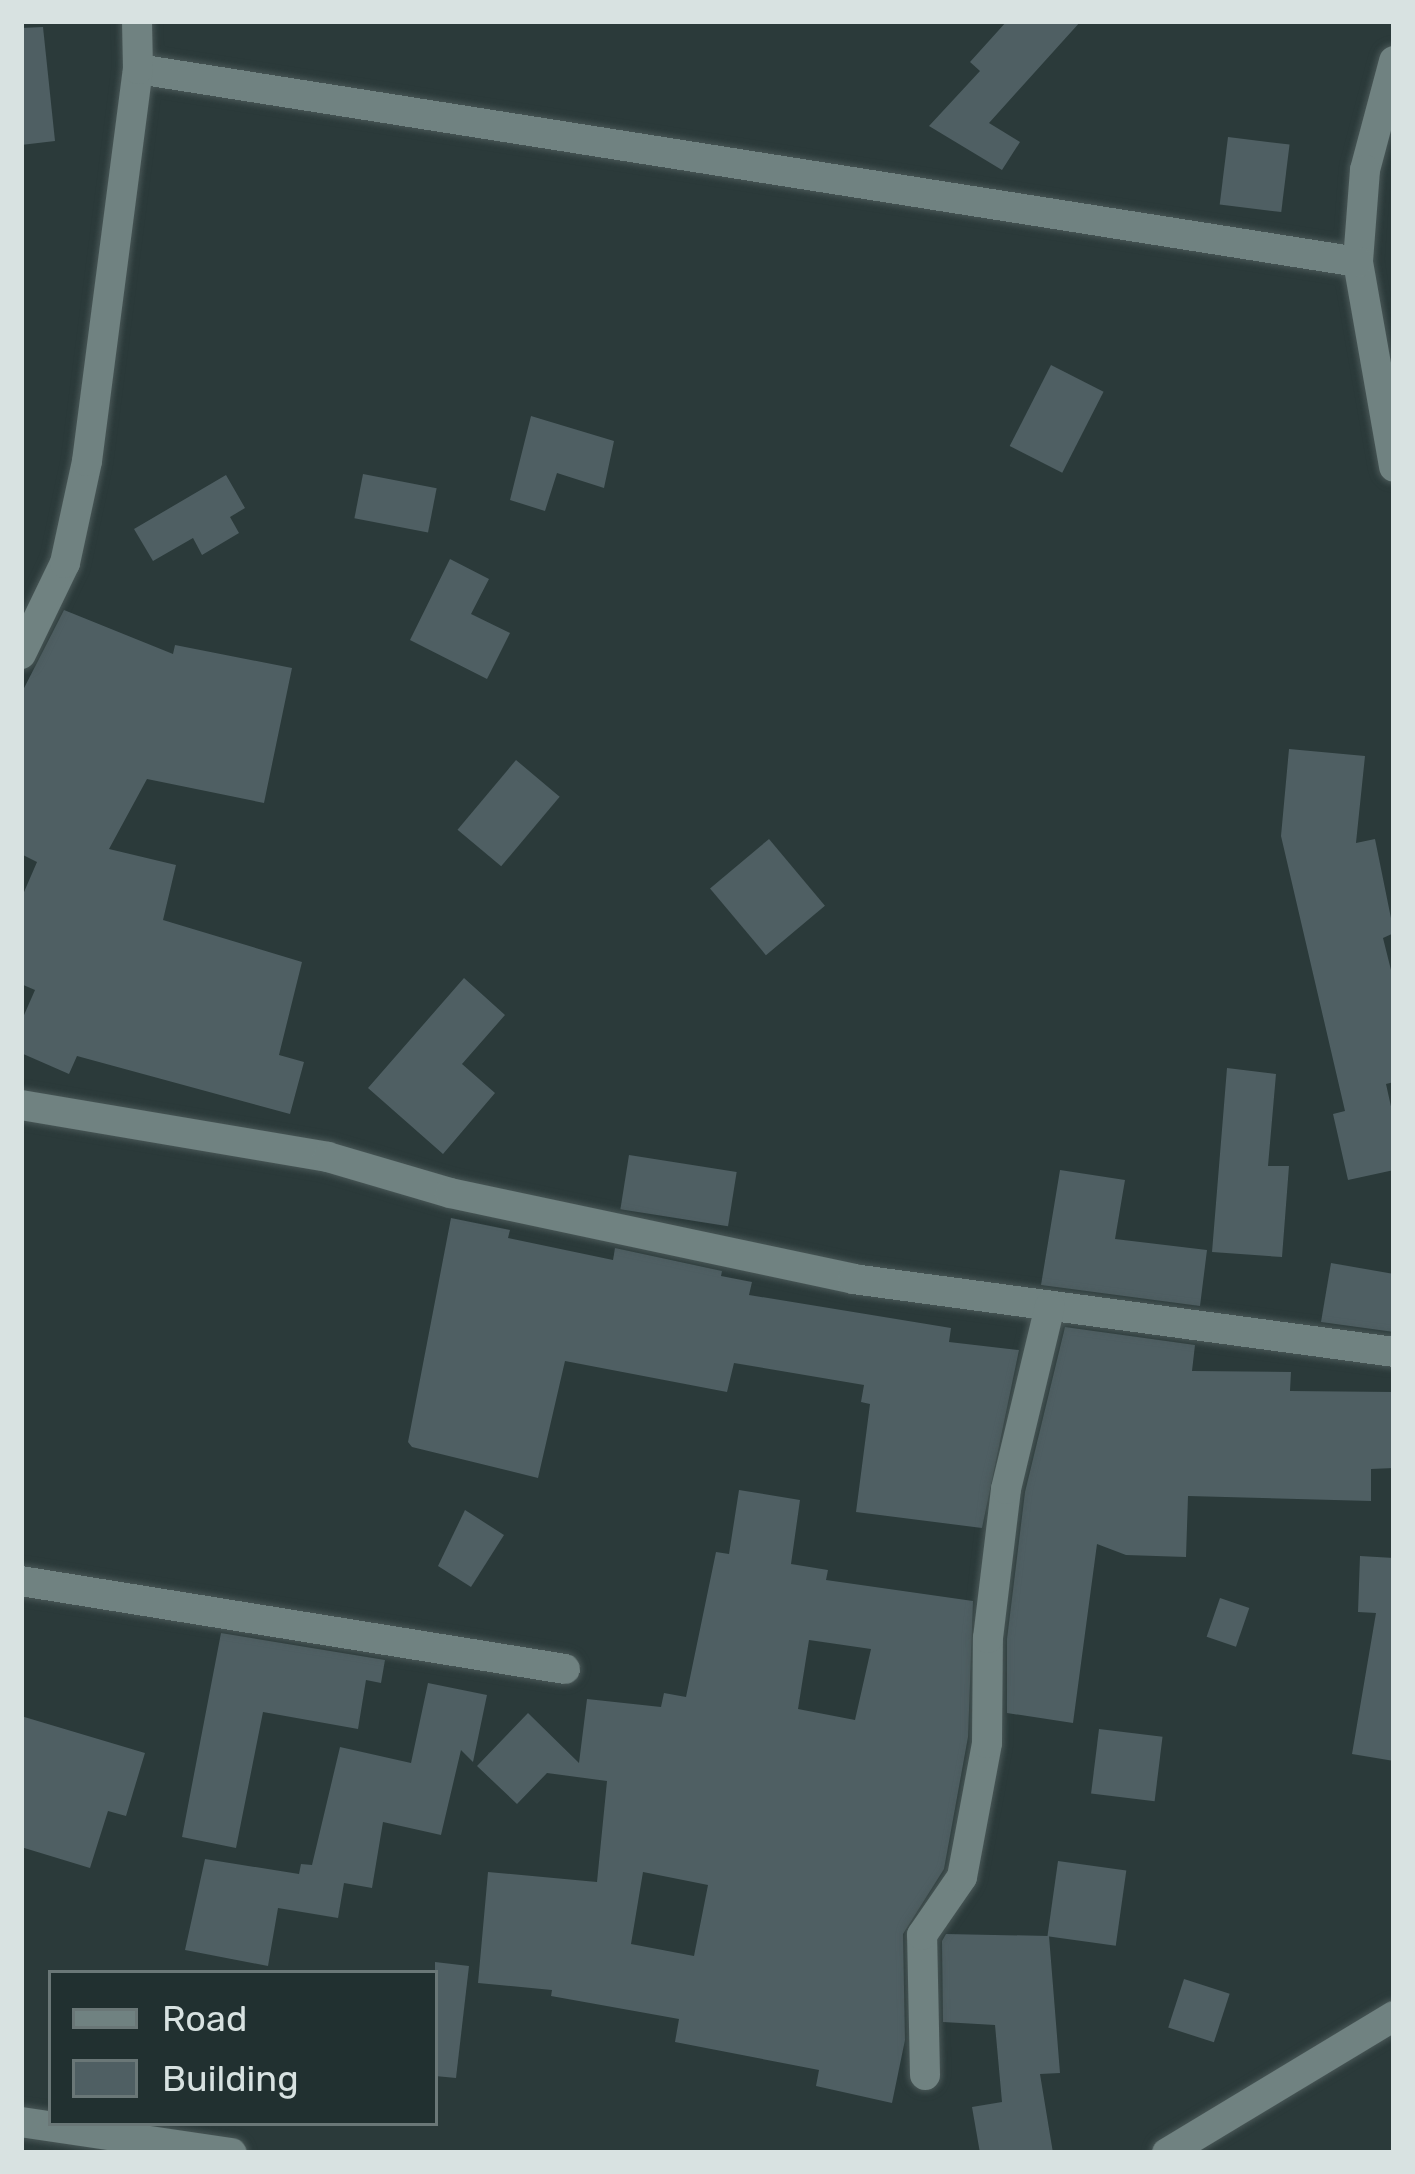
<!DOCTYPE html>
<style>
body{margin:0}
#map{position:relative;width:1415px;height:2174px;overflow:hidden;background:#2b3a3a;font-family:Rubik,sans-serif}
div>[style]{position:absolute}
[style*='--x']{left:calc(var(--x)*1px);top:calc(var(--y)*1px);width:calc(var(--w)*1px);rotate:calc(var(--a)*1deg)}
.building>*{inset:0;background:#4f5f63;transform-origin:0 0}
.roads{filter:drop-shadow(0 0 3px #495757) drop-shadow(0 0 3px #495757)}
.street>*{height:30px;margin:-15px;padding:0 15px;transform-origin:15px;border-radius:15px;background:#708281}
span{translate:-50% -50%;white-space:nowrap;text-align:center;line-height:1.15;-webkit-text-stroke:12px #213030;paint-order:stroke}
.frame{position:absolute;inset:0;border:24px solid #d8e2e1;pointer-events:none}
.legend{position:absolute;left:48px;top:1970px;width:390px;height:156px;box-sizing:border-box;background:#213030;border:3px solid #6a7777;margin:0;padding:15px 21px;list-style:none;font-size:36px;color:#d8e2e1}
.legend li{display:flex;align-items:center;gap:24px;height:60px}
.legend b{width:60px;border:3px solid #6a7777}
</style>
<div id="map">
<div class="building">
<i style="clip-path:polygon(1007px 21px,1081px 21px,989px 123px,1020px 142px,1002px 170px,929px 126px,980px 71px,970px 62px)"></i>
<i style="clip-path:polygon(43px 27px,55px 141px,21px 145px,21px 28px)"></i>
<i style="left:1228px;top:137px;width:62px;height:68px;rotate:7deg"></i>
<i style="left:1051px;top:365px;width:59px;height:91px;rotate:27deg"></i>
<i style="clip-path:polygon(531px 416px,614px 441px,604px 488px,557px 473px,545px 511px,510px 500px)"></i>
<i style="left:363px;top:474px;width:75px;height:45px;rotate:11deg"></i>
<i style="clip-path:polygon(226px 475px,245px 508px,230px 517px,239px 533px,202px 555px,193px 538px,153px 561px,134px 529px)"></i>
<i style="clip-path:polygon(450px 559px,489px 579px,471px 614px,510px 633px,487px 679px,410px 640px)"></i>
<i style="clip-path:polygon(64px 610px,173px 654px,175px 645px,292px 668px,264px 803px,147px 779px,109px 849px,176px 865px,163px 920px,302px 962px,279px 1055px,304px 1062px,290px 1114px,77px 1056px,69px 1074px,21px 1053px,21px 1022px,35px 990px,21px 984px,21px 899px,37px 862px,21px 854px,21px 694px)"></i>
<i style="clip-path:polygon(1289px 749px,1365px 756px,1356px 843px,1375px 839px,1394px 933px,1383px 938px,1394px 982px,1394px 1082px,1386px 1084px,1394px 1120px,1394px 1170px,1348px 1180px,1333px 1114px,1345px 1111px,1281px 836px)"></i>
<i style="left:516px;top:760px;width:57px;height:91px;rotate:40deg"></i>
<i style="left:769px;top:839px;width:87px;height:77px;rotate:50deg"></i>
<i style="clip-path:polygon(464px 978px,505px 1015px,462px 1064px,495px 1093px,443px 1154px,368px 1088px)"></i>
<i style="clip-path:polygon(1227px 1068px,1276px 1074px,1268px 1166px,1289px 1166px,1282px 1257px,1212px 1252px)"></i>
<i style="left:629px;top:1155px;width:109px;height:55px;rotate:9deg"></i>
<i style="clip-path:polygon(1060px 1170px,1125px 1180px,1115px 1239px,1207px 1250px,1200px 1306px,1041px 1285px)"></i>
<i style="clip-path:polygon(451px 1218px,510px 1230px,508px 1238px,613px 1260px,615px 1248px,722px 1271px,721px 1276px,752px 1282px,749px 1295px,951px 1328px,949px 1342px,1019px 1350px,982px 1528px,856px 1512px,870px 1404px,861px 1402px,864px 1385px,734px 1363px,727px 1392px,565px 1361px,538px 1478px,412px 1447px,408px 1442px)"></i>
<i style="clip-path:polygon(1331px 1263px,1394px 1274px,1394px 1332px,1321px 1322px)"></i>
<i style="clip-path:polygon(1065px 1327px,1195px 1345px,1192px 1371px,1291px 1372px,1290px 1391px,1394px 1392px,1394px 1468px,1371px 1469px,1371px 1501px,1188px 1496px,1186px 1557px,1126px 1555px,1097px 1544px,1073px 1723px,1007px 1713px,1007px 1639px,1025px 1492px)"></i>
<i style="clip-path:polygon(evenodd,739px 1490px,800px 1500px,791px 1564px,828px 1570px,826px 1580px,973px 1601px,968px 1737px,944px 1869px,903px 1934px,905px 2040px,892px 2103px,816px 2086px,819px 2070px,675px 2042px,679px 2019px,551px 1996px,552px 1990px,478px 1983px,488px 1872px,597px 1882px,607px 1781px,547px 1773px,517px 1804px,477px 1766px,528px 1713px,579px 1763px,587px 1699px,661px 1707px,664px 1693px,686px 1697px,716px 1552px,729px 1554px,739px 1490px,809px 1640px,871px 1649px,855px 1720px,798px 1709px,809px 1640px,739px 1490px,643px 1872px,708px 1885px,694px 1956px,631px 1944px,643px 1872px)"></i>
<i style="clip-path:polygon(465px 1510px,504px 1535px,471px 1587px,438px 1566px)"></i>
<i style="clip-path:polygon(1360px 1556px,1394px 1558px,1394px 1761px,1352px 1754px,1376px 1613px,1358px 1612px)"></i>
<i style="left:1220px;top:1598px;width:31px;height:41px;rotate:19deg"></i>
<i style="clip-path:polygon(221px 1633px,385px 1660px,381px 1683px,366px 1680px,358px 1729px,263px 1712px,236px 1848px,182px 1837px)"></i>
<i style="clip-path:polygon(428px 1683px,487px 1695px,473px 1762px,461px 1750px,441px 1835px,383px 1822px,372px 1888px,344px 1883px,338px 1918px,278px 1908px,268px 1966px,185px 1950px,205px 1859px,299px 1874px,301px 1864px,312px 1865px,340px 1747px,411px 1763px)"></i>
<i style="clip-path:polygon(21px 1716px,145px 1753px,126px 1816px,108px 1811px,90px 1868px,21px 1847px)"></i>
<i style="left:1099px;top:1729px;width:64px;height:65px;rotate:7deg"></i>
<i style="left:1058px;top:1861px;width:69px;height:76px;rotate:8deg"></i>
<i style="clip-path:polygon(946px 1934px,1049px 1936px,1060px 2073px,1040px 2074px,1053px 2153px,980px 2153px,972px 2107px,1002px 2102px,995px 2025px,943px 2022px,942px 1941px)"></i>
<i style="clip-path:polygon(435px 1962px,469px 1966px,456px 2078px,435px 2076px)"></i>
<i style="left:1184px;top:1979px;width:48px;height:51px;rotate:18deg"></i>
</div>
<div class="roads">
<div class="street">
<i style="--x:1394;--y:61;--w:113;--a:104.9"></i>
<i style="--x:1365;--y:170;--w:92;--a:94.4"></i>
<i style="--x:1358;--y:262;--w:208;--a:80"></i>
<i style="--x:138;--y:69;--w:1235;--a:8.99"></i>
<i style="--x:21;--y:654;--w:101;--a:-64.2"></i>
<i style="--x:65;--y:563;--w:104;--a:-77.8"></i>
<i style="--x:87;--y:461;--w:395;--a:-82.6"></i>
<i style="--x:138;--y:69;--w:48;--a:-91.2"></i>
<i style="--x:21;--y:1105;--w:311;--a:9.6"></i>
<i style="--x:328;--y:1157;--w:127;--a:16.4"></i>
<i style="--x:450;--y:1193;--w:412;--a:12"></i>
<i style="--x:853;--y:1279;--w:546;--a:7.68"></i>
<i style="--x:21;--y:1581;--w:551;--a:9.19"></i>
<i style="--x:925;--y:2075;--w:140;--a:-91.2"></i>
<i style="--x:922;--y:1935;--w:70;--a:-55.4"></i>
<i style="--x:962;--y:1877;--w:136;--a:-79.4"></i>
<i style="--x:987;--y:1743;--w:105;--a:-89.5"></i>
<i style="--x:988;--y:1638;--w:150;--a:-83.1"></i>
<i style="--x:1006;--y:1489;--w:188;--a:-76.5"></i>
<i style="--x:21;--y:2122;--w:213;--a:8.4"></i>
<i style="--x:1167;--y:2153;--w:265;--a:-31.1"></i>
</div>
</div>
<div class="frame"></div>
<ul class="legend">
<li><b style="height:15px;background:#708281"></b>Road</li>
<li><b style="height:33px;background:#4f5f63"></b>Building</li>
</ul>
</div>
